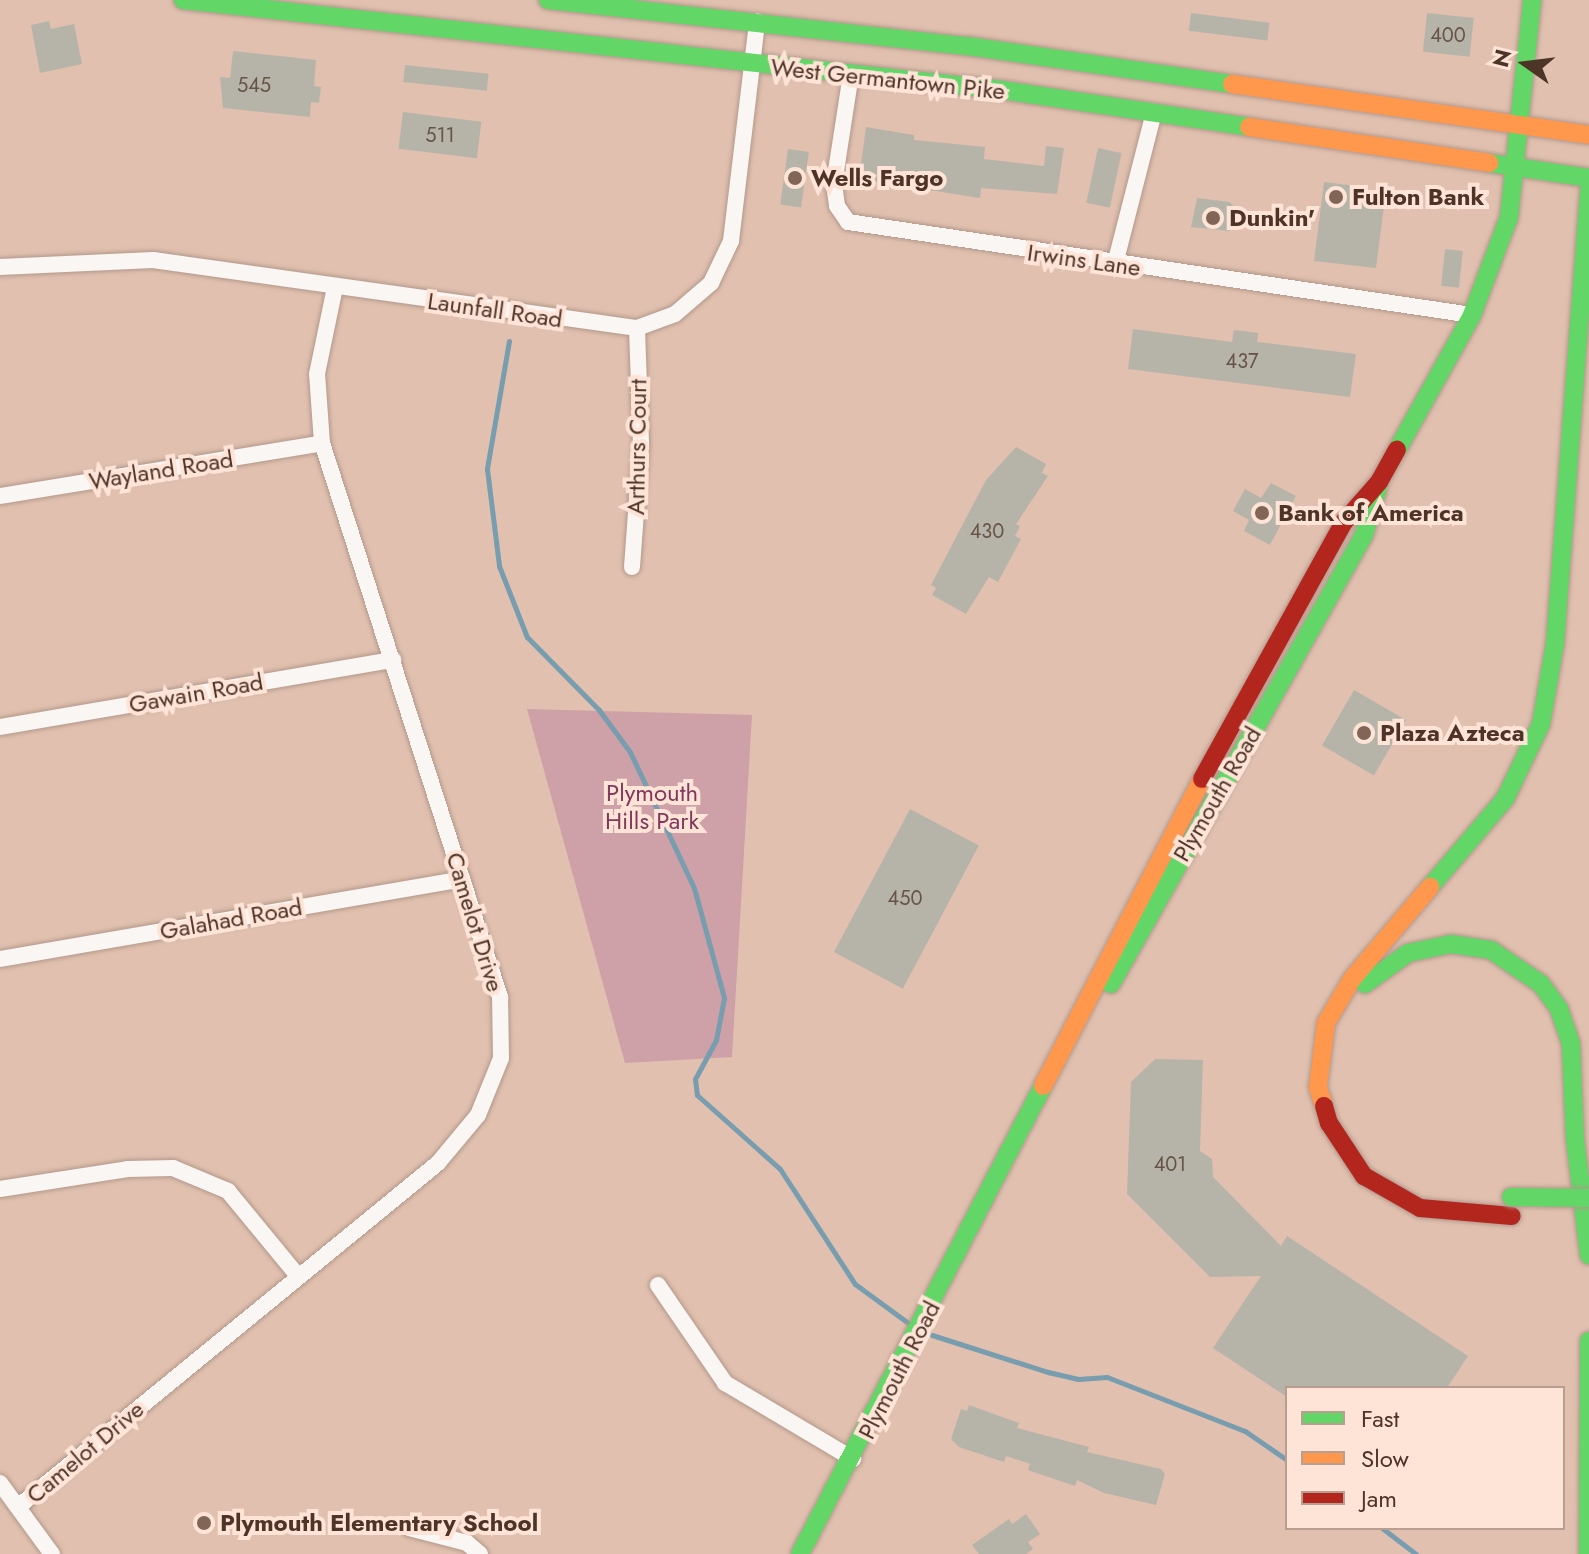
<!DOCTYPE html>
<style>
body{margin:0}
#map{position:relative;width:1589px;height:1554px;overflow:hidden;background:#e1c0af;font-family:Jost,sans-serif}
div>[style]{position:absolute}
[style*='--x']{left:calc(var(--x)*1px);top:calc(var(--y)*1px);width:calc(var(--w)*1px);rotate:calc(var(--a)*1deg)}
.green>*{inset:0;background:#cea0a7}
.stream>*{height:5px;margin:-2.5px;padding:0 2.5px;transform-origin:2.5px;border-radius:2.5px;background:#779dae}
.building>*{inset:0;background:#b6b4a8;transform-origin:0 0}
.roads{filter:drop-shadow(0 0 2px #b2988b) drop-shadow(0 0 2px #b2988b)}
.street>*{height:16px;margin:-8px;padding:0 8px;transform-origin:8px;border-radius:8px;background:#faf6f3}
.fast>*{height:18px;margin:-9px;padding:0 9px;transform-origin:9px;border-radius:9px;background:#63d668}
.slow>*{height:18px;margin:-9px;padding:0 9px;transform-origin:9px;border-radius:9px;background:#ff974d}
.jam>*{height:18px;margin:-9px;padding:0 9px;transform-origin:9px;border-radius:9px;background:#b3261e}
.bridges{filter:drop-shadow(0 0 2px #b2988b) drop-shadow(0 0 2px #b2988b)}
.fast-bridge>*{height:18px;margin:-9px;padding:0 9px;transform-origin:9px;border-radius:9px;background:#63d668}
.dots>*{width:22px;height:22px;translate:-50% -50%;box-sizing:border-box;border:4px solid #fee4d7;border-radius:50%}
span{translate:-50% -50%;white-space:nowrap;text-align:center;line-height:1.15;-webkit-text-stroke:8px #fee4d7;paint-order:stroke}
.number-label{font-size:20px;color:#675447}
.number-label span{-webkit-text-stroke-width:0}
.street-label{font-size:24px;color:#4d3427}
.poi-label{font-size:24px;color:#4d3427;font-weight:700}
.left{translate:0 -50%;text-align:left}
.park-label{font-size:24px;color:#81375e}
.legend{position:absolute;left:1285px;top:1386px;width:280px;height:144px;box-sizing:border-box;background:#fee4d7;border:2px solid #b79e91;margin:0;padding:10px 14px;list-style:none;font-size:24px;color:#4d3427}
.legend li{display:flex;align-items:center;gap:16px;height:40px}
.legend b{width:40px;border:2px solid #b79e91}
.north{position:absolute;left:1485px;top:24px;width:80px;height:80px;-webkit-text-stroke:6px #fee4d7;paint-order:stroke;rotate:284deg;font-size:22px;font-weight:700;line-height:32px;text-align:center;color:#4d3427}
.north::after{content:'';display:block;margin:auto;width:28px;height:36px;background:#4d3427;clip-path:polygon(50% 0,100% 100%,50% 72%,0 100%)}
</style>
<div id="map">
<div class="green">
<i style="clip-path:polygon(527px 709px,752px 715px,732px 1057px,625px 1063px)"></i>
</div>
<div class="stream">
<i style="--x:509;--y:341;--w:130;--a:99.8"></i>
<i style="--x:487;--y:469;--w:98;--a:82.9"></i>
<i style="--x:499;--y:566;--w:76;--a:68.5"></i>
<i style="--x:527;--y:637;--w:103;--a:45.4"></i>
<i style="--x:599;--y:710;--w:52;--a:53.6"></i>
<i style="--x:630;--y:752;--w:150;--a:64.8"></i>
<i style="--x:694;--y:888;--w:114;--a:74.7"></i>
<i style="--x:724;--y:998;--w:43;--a:100.8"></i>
<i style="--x:716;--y:1040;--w:44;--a:118.3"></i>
<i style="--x:695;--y:1079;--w:16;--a:83"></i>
<i style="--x:697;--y:1095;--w:111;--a:41.7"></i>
<i style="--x:780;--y:1169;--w:137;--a:56.9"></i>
<i style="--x:855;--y:1284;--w:66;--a:36.3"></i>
<i style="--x:932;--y:1335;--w:122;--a:17.7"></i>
<i style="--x:1048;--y:1372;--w:31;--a:13"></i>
<i style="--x:1078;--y:1379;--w:29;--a:-4"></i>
<i style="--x:1107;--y:1377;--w:148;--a:21.4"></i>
<i style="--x:1245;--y:1431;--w:51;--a:34.6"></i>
<i style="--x:1382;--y:1528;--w:43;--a:37.4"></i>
</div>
<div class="building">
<i style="left:1191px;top:13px;width:79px;height:18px;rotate:7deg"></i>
<i style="left:1427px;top:13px;width:47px;height:39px;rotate:6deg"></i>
<i style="clip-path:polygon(49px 21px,51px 29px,74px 24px,82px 64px,40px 73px,31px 25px)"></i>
<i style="clip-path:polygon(233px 51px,316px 60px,314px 86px,321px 87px,319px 103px,311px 102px,310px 117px,223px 108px,220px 77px,230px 78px)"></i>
<i style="left:405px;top:65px;width:84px;height:17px;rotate:6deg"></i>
<i style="left:403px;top:112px;width:79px;height:37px;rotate:7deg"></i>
<i style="clip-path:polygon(866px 127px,914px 135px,914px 140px,985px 147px,984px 159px,1044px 166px,1046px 146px,1064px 148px,1057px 194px,981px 188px,980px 198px,859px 179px)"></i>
<i style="left:1098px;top:148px;width:24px;height:56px;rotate:12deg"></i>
<i style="left:788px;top:149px;width:21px;height:56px;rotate:8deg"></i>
<i style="clip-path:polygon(1324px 182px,1363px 187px,1362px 195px,1385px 198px,1376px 268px,1314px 261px)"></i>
<i style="clip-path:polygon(1197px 198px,1230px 202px,1235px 208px,1230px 231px,1191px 227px)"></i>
<i style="left:1445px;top:249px;width:18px;height:37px;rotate:6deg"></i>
<i style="clip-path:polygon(1133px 329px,1232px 342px,1234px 330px,1258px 333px,1257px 342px,1356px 354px,1350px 397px,1128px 369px)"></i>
<i style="clip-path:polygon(1016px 447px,1046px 464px,1042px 473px,1048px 476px,1016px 524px,1020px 526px,1015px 536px,1021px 539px,998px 582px,989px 577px,966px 614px,932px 595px,936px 588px,931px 585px,986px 480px)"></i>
<i style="clip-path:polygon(1271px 483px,1296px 496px,1270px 545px,1244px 531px,1249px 520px,1233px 511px,1245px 489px,1261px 498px)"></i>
<i style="left:1354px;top:690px;width:60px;height:64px;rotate:30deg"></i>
<i style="left:910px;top:809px;width:78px;height:162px;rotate:28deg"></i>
<i style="clip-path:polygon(1155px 1059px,1203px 1060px,1200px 1151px,1212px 1159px,1213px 1177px,1281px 1246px,1287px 1236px,1468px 1356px,1447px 1388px,1287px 1388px,1287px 1397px,1213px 1348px,1261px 1276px,1210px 1277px,1127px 1194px,1131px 1082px)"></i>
<i style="clip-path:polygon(969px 1405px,1019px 1423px,1017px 1428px,1089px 1447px,1087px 1452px,1161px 1469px,1165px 1474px,1156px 1505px,1104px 1493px,1077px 1480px,1075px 1486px,1028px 1470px,1030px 1464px,1006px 1456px,1004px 1462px,959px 1447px,951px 1439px,961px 1409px,967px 1411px)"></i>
<i style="clip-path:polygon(1026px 1514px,1040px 1534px,1028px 1542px,1033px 1549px,1026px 1554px,979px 1554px,972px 1545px,1009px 1519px,1012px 1524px)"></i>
</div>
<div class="roads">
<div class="street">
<i style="--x:851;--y:74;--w:111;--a:98.8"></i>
<i style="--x:834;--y:184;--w:22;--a:82"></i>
<i style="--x:837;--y:206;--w:19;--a:55"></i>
<i style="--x:848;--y:222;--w:631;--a:8.48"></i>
<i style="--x:1115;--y:264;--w:157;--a:-75.6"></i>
<i style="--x:0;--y:267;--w:153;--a:-2.6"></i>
<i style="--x:153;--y:260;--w:489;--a:8"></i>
<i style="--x:637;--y:328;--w:40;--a:-20.2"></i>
<i style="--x:675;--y:314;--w:48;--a:-40.7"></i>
<i style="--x:711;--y:283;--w:47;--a:-64.5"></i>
<i style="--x:731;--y:241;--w:221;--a:-83.2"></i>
<i style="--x:0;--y:496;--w:326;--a:-9.3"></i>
<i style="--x:632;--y:567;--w:124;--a:-85.8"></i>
<i style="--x:641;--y:443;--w:115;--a:-92"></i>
<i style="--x:0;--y:727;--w:399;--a:-9.7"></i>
<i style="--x:0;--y:959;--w:469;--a:-9.8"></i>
<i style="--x:0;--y:1189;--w:129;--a:-8.9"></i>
<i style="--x:127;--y:1169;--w:46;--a:-1.2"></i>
<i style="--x:173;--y:1168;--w:60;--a:22.7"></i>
<i style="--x:228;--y:1191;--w:110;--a:50.5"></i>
<i style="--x:658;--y:1285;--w:119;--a:55.6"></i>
<i style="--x:725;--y:1383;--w:149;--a:30.7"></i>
<i style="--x:0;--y:1483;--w:88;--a:53.8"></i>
<i style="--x:19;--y:1506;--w:541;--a:-39.3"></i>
<i style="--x:438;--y:1163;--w:62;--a:-50.2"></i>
<i style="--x:478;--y:1115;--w:61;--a:-68"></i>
<i style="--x:501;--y:1058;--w:61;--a:-90.9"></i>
<i style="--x:500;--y:997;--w:582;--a:-107.81"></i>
<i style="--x:322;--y:443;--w:69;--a:-94.1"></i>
<i style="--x:317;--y:374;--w:89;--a:-78.3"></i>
<i style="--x:409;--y:1528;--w:60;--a:14.5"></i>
<i style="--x:467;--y:1543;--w:17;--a:40"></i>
</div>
<div class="fast">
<i style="--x:183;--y:0;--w:824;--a:6.27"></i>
<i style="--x:1002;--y:90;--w:250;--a:8.5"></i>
<i style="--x:548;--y:0;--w:423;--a:6.3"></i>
<i style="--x:968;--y:46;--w:267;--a:8.2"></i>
<i style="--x:1489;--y:163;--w:101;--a:8.5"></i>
<i style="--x:1397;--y:450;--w:154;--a:-60.9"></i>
<i style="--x:1472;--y:315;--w:105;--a:-69.3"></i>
<i style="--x:1509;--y:217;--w:218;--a:-83.9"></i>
<i style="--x:1430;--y:887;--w:116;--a:-49.6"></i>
<i style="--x:1505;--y:799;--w:83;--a:-64.4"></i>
<i style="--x:1541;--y:724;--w:81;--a:-80.1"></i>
<i style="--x:1555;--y:644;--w:455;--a:-85.7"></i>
<i style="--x:1111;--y:984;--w:515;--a:-60.6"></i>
<i style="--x:1364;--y:535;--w:50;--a:-73.7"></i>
<i style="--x:1365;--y:984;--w:53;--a:-35.8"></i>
<i style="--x:1408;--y:953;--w:44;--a:-11.8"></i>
<i style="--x:1451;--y:944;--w:40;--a:8.5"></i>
<i style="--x:1491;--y:950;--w:60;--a:34.2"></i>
<i style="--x:1541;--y:984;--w:31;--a:54"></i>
<i style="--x:1559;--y:1009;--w:37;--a:71"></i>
<i style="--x:1571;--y:1044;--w:95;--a:87.6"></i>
<i style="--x:1575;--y:1139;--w:117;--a:83.1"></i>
<i style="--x:800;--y:1554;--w:527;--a:-62.56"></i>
<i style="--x:1588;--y:1554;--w:213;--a:-89.7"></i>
</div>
<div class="slow">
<i style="--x:1232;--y:84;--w:361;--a:8.1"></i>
<i style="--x:1249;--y:127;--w:243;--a:8.5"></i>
<i style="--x:1043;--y:1086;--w:346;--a:-62.6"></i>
<i style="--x:1324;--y:1106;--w:20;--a:-108"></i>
<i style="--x:1318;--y:1087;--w:64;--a:-82.9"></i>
<i style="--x:1326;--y:1023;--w:51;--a:-59.4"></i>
<i style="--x:1352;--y:979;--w:121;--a:-49.7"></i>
</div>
<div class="jam">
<i style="--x:1202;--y:779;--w:294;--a:-61.1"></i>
<i style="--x:1344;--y:522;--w:53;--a:-48.8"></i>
<i style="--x:1379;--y:482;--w:37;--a:-61"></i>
<i style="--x:1324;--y:1106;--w:18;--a:74"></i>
<i style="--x:1329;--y:1123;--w:64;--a:56.6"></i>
<i style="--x:1364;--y:1176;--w:64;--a:29.7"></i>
<i style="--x:1420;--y:1208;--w:92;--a:5"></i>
</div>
</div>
<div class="bridges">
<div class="fast-bridge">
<i style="--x:1511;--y:1197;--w:78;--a:0.7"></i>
</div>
</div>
<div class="dots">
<i style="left:795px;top:178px;background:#816557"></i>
<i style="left:1336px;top:197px;background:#816557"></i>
<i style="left:1213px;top:218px;background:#816557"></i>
<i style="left:1262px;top:513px;background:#816557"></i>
<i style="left:1364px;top:733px;background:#816557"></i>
<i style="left:204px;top:1523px;background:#816557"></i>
</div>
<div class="number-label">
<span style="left:1448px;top:35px">400</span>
<span style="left:254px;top:85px">545</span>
<span style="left:440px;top:135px">511</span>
<span style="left:1242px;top:361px">437</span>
<span style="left:987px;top:531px">430</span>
<span style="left:905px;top:898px">450</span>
<span style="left:1170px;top:1164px">401</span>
</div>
<div class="street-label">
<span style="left:888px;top:79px;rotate:6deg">West Germantown Pike</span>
<span style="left:1084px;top:260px;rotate:8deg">Irwins Lane</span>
<span style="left:495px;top:310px;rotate:8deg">Launfall Road</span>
<span style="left:637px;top:447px;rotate:-89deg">Arthurs Court</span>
<span style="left:161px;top:470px;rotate:-9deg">Wayland Road</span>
<span style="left:196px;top:693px;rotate:-10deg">Gawain Road</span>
<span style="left:1217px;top:794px;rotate:-60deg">Plymouth Road</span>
<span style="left:231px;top:919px;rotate:-10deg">Galahad Road</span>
<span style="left:475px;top:922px;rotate:73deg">Camelot Drive</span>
<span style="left:899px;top:1370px;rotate:-63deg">Plymouth Road</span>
<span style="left:85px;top:1452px;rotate:-40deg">Camelot Drive</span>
</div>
<div class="poi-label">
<span class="left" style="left:811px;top:178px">Wells Fargo</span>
<span class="left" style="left:1352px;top:197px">Fulton Bank</span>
<span class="left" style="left:1229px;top:218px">Dunkin'</span>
<span class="left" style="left:1278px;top:513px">Bank of America</span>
<span class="left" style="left:1380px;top:733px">Plaza Azteca</span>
<span class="left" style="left:220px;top:1523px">Plymouth Elementary School</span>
</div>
<div class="park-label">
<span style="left:652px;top:807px">Plymouth<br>Hills Park</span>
</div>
<ul class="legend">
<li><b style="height:10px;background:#63d668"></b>Fast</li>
<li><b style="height:10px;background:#ff974d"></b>Slow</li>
<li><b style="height:10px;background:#b3261e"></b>Jam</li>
</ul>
<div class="north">N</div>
</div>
